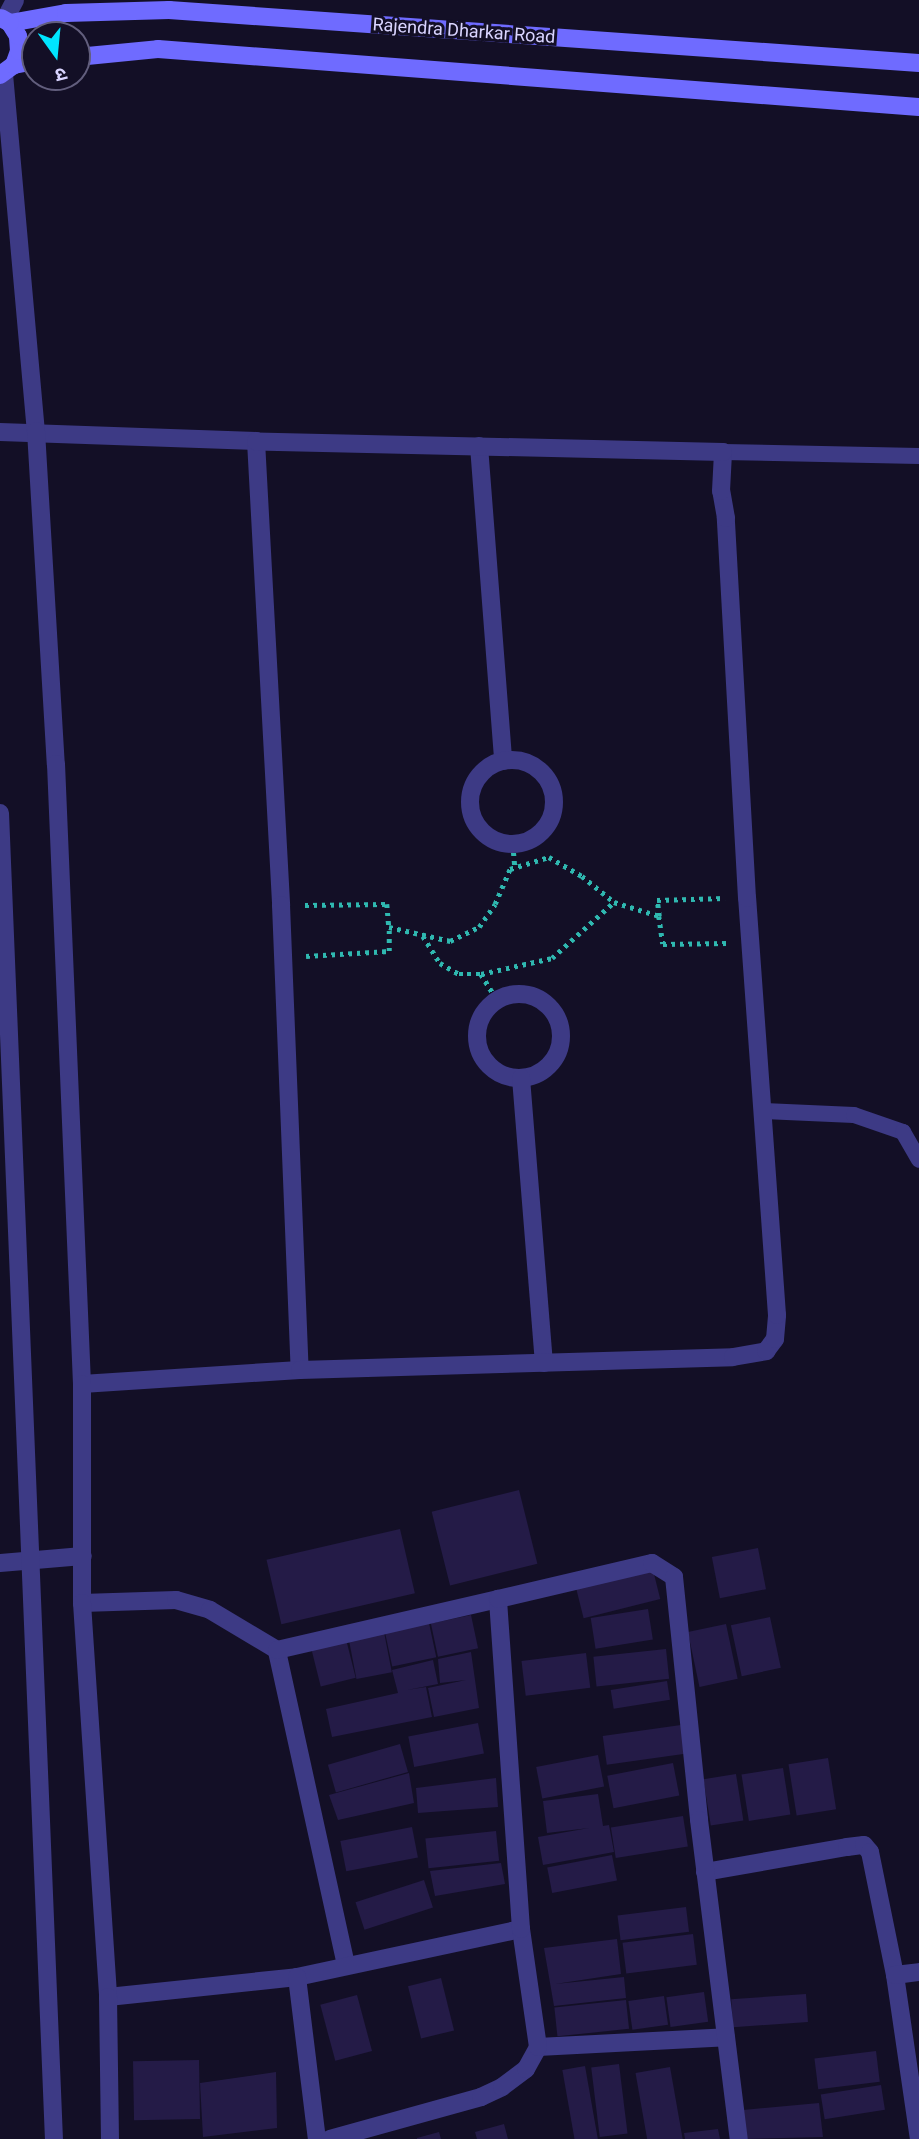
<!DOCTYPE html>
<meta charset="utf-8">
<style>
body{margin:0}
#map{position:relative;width:919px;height:2139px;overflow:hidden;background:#130f26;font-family:Roboto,"Noto Sans Devanagari",sans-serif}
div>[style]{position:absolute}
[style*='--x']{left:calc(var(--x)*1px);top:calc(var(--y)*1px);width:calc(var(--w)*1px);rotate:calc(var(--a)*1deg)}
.building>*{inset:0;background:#241b47;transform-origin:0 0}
.path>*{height:4.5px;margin-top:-2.25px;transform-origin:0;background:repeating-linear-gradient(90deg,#2fb8b0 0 3.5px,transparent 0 8.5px)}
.service>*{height:16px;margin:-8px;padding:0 8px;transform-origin:8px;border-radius:8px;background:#3d3a85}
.minor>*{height:18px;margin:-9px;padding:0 9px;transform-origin:9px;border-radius:9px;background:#3d3a85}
.minor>.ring{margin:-9px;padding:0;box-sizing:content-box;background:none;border:18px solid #3d3a85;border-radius:50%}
.tertiary>*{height:18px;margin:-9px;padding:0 9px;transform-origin:9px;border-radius:9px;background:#3d3a85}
.secondary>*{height:18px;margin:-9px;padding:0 9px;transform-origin:9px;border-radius:9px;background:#6f6bff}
span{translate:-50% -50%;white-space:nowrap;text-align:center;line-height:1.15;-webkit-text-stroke:6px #130f26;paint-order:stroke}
.street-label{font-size:18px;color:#d9d4ff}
.north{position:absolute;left:21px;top:21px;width:70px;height:70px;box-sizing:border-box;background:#130f26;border:2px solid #625e7d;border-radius:50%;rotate:165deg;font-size:19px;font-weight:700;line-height:28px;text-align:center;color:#d9d4ff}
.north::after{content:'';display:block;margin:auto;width:24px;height:32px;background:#00e5ff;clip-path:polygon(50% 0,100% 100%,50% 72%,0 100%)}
</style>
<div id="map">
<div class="building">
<i style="left:519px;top:1490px;width:76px;height:90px;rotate:76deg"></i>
<i style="left:400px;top:1529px;width:66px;height:137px;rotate:77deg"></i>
<i style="left:758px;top:1548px;width:42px;height:47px;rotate:79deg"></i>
<i style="left:653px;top:1570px;width:30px;height:79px;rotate:76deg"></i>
<i style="left:648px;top:1609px;width:31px;height:58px;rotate:81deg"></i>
<i style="left:471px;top:1615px;width:34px;height:41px;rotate:78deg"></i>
<i style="left:770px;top:1617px;width:52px;height:40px;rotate:78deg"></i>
<i style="left:429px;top:1623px;width:35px;height:45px;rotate:78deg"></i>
<i style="left:726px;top:1624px;width:56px;height:39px;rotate:78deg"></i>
<i style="left:384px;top:1632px;width:41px;height:36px;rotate:79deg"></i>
<i style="left:346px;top:1639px;width:40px;height:36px;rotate:76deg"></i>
<i style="left:666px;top:1649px;width:30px;height:73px;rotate:84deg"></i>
<i style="clip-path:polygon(471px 1652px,479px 1708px,434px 1717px,428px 1688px,466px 1680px,440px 1683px,438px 1659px)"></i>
<i style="left:586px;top:1653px;width:35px;height:65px;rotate:83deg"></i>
<i style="clip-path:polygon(433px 1660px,438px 1684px,407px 1690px,426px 1687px,432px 1717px,332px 1737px,326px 1709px,398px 1693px,392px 1670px)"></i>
<i style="left:667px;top:1681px;width:19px;height:57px;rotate:81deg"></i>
<i style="left:478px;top:1723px;width:31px;height:71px;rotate:79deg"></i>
<i style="left:681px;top:1725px;width:29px;height:79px;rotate:82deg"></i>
<i style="left:400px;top:1744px;width:29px;height:75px;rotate:74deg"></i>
<i style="left:598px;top:1755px;width:32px;height:63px;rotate:79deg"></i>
<i style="left:828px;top:1758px;width:52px;height:40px;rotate:81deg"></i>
<i style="left:673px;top:1763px;width:33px;height:67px;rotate:79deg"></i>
<i style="left:783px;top:1768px;width:47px;height:42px;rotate:81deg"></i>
<i style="clip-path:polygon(409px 1773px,414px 1803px,338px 1820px,329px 1795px)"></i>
<i style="left:736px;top:1774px;width:47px;height:33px;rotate:81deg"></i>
<i style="clip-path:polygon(496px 1778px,498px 1807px,418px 1813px,416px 1788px)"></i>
<i style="clip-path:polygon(598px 1794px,603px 1826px,609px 1825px,614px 1852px,543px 1865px,538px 1837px,589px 1828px,547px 1833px,543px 1801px)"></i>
<i style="left:683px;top:1816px;width:31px;height:73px;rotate:81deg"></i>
<i style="left:412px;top:1827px;width:31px;height:73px;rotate:79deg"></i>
<i style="left:496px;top:1831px;width:30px;height:71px;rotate:84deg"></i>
<i style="left:612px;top:1855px;width:26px;height:66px;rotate:79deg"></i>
<i style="clip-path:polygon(501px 1863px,505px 1884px,435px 1896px,430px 1871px)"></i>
<i style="left:424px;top:1880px;width:29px;height:72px;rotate:72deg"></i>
<i style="left:686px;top:1907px;width:25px;height:69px;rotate:83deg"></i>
<i style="left:693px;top:1934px;width:31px;height:71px;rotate:83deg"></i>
<i style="clip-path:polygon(617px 1939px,621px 1974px,555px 1984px,624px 1977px,626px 1998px,554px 2006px,544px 1948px)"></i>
<i style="left:441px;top:1978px;width:54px;height:34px;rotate:76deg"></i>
<i style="left:704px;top:1992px;width:30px;height:38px;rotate:82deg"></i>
<i style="left:806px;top:1994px;width:28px;height:75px;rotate:86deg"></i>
<i style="left:357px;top:1995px;width:58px;height:38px;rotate:75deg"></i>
<i style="left:664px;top:1996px;width:29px;height:36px;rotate:82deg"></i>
<i style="left:626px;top:2000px;width:29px;height:72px;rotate:84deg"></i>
<i style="left:876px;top:2051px;width:31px;height:62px;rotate:83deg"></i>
<i style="left:199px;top:2060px;width:59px;height:66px;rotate:89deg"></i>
<i style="left:619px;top:2064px;width:70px;height:28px;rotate:83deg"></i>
<i style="left:585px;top:2066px;width:74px;height:23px;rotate:80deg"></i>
<i style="left:670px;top:2067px;width:73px;height:35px;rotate:80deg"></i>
<i style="clip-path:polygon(276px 2072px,277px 2128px,203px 2137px,200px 2083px)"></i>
<i style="left:881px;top:2085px;width:25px;height:61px;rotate:81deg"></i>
<i style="clip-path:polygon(819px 2103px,823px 2137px,745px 2139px,743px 2110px)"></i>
<i style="clip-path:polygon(504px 2124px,508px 2139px,477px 2139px,475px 2132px)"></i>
<i style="clip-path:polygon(718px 2129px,720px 2139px,685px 2139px,684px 2133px)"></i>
<i style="clip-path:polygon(439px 2132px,441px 2139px,417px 2139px,417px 2138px)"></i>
</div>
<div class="path">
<i style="--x:513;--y:844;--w:24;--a:85"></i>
<i style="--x:305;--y:905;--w:82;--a:-0.7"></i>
<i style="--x:387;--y:904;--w:23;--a:85"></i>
<i style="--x:389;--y:927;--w:63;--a:12.9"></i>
<i style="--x:450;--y:941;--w:32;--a:-26"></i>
<i style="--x:479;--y:927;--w:28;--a:-55"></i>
<i style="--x:495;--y:904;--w:38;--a:-67"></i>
<i style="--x:510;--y:869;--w:41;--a:-17.1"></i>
<i style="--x:549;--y:857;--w:38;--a:30"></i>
<i style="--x:582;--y:876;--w:41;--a:39.1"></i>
<i style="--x:614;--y:902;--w:47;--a:17.3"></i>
<i style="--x:659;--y:916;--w:16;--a:-97"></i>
<i style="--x:657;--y:900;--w:68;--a:-1.7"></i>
<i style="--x:659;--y:916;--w:28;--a:82"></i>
<i style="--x:663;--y:944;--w:64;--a:-0.9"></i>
<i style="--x:423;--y:936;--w:32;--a:58"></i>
<i style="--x:440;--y:963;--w:22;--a:30"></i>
<i style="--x:459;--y:974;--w:22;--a:0"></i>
<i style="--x:481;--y:974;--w:73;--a:-12.7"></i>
<i style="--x:552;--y:958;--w:84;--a:-42.1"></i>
<i style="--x:306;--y:956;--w:83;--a:-3.4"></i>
<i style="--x:389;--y:951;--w:24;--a:-90"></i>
<i style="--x:481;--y:974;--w:31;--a:58"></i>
</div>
<div class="service">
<i style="--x:723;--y:452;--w:196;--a:1.2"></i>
<i style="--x:764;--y:1111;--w:90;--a:2.5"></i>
<i style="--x:854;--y:1115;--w:52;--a:19.1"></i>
<i style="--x:903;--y:1132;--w:32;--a:60"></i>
</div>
<div class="minor">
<i style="--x:0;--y:432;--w:256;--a:2"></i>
<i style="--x:256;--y:441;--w:465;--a:86.9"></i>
<i style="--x:281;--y:905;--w:465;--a:87.7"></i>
<i style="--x:479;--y:446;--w:316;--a:85.6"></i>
<i class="ring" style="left:470px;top:760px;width:66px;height:66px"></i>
<i class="ring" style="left:477px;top:994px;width:66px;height:66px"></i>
<i style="--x:521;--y:1078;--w:286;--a:85.4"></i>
<i style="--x:82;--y:1384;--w:218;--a:-3.7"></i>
<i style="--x:300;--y:1370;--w:433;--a:-1.7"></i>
<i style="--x:733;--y:1357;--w:34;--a:-10"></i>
<i style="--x:766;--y:1351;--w:15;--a:-53"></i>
<i style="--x:775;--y:1339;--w:24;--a:-85"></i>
<i style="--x:777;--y:1315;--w:418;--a:-94.1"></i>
<i style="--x:747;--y:898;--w:381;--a:-93.2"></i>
<i style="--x:726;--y:518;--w:27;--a:-100"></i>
<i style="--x:721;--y:491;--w:39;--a:-87"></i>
<i style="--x:723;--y:452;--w:467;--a:-178.7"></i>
<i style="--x:0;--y:1563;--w:83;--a:-4.8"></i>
<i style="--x:82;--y:1603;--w:94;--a:-1.8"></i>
<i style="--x:176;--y:1600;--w:35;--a:16"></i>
<i style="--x:210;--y:1610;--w:78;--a:30.8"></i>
<i style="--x:705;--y:1872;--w:144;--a:-10"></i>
<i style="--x:847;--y:1847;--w:17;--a:-7"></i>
<i style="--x:864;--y:1845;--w:9;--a:49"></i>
<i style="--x:870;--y:1852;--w:126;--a:78.5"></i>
<i style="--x:895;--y:1975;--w:166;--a:81.7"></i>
<i style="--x:346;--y:1965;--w:322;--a:-102.4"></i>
<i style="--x:277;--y:1650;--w:227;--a:-13"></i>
<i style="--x:895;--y:1975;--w:24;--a:-7"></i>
<i style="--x:297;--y:1977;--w:229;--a:-12.1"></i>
<i style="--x:108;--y:1997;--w:190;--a:-6"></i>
<i style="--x:297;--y:1977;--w:163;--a:83"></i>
<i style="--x:538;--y:2047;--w:188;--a:-3"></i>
<i style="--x:330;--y:2139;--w:157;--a:-15.5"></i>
<i style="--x:481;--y:2097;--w:23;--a:-25"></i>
<i style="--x:502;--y:2087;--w:30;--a:-37"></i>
<i style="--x:526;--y:2069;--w:25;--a:-61"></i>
<i style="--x:538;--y:2047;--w:119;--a:-98.2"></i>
<i style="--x:521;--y:1929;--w:331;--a:-94"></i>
<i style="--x:498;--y:1599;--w:158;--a:-13.2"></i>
<i style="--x:652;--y:1563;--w:26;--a:32"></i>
<i style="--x:674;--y:1577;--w:244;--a:84.1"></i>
<i style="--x:699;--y:1820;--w:321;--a:82.9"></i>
</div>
<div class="tertiary">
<i style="--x:5;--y:19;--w:21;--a:-62"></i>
<i style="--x:4;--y:74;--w:358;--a:84.9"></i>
<i style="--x:36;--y:431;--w:334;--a:86.6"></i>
<i style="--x:56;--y:764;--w:621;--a:87.6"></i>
<i style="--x:82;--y:1384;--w:219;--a:90"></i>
<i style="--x:82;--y:1603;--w:395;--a:86.2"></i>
<i style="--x:108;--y:1997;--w:142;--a:89.2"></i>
<i style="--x:0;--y:813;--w:1327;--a:87.67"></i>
</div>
<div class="secondary">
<i style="--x:10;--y:23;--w:57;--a:-10.1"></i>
<i style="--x:66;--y:13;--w:103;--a:-1.7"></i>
<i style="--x:169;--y:10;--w:752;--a:4.04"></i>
<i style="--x:77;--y:57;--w:81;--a:-5.6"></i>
<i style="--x:158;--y:49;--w:763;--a:4.36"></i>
<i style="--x:14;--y:65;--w:21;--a:-11"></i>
<i style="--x:0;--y:75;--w:17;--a:-36"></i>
<i style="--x:14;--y:65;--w:15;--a:-70"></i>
<i style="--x:19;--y:51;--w:15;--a:-94"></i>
<i style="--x:18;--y:36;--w:15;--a:-122"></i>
<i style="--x:10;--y:23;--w:10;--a:-151"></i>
</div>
<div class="street-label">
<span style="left:464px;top:31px;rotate:4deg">Rajendra Dharkar Road</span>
</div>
<div class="north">उ</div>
</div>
